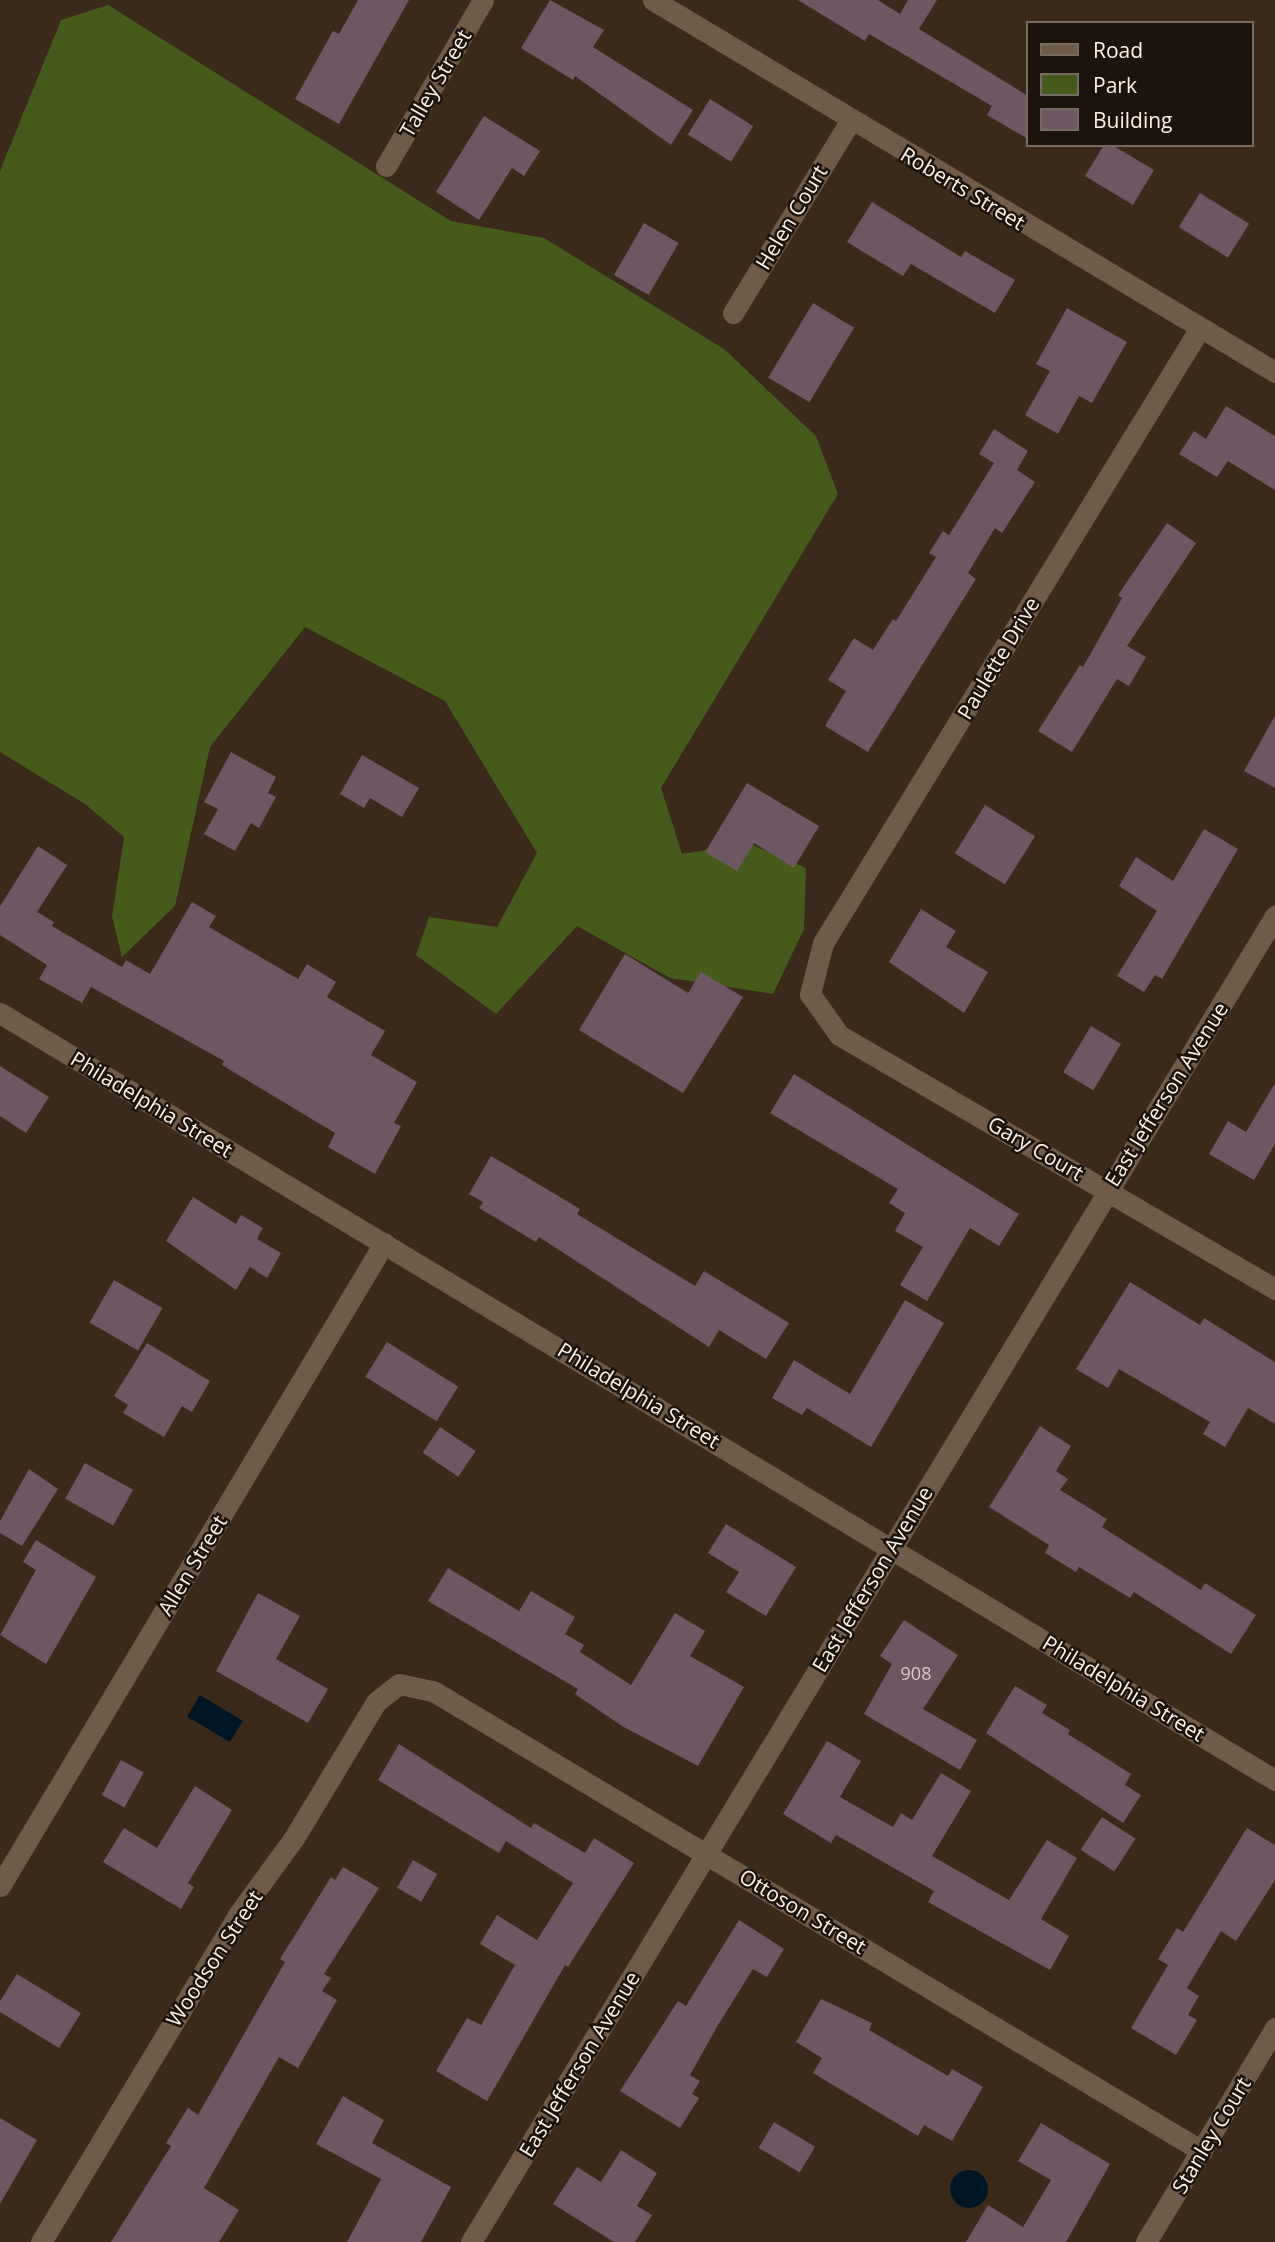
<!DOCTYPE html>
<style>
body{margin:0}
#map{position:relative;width:1275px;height:2242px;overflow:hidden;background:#3b2919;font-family:"Open Sans",sans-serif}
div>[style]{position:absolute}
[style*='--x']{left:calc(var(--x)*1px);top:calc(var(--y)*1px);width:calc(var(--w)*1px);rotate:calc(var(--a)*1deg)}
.green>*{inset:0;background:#465b1b}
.water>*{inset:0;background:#001625;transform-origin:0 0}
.round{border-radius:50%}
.building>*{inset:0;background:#6f5663;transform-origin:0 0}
.minor>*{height:21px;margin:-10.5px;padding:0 10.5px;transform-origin:10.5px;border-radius:10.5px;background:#705b49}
.tertiary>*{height:21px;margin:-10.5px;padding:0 10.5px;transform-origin:10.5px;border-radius:10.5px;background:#705b49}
span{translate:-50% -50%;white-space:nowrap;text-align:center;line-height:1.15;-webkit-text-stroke:5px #1c130c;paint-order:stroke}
.number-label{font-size:18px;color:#dacac5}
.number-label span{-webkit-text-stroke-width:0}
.street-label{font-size:21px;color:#fdf0e6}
.legend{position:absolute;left:1026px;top:21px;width:228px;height:126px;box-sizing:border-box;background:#1c130c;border:2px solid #766b63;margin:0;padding:9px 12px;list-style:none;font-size:21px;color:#fdf0e6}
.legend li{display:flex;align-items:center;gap:14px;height:35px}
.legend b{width:35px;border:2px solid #766b63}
</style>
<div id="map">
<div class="green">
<i style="clip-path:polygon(108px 5px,451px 221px,544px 238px,724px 349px,816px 436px,838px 494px,661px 788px,682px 854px,748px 843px,806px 868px,804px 929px,773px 994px,670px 978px,577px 926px,496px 1014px,416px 955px,429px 917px,497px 927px,537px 853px,445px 701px,305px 627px,210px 747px,175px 906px,122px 957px,112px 917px,124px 837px,85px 804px,0 752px,0 171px,61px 20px)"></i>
</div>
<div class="water">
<i style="left:200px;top:1695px;width:50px;height:25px;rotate:31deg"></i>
<i class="round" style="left:950px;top:2170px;width:38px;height:38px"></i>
</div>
<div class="building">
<i style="clip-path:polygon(358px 0,409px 0,339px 124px,295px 99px,333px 31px,339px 34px)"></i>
<i style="clip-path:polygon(550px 0,604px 30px,593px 47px,693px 110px,671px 145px,575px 76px,573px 80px,521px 48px)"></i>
<i style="clip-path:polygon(798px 0,878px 0,900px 14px,908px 0,937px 0,919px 29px,1028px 96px,1028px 139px,987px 115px,992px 106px,869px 34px,865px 41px)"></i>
<i style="left:710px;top:99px;width:51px;height:42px;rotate:32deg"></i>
<i style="clip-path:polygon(484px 116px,540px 151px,524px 176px,512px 168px,479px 220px,436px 192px)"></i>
<i style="clip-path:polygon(1104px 145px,1112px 145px,1154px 170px,1133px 205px,1085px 176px)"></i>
<i style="left:1200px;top:193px;width:58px;height:40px;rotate:32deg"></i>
<i style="clip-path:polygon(872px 202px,961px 257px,965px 251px,1015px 280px,995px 313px,911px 264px,903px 276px,847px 242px)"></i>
<i style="left:644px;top:223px;width:40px;height:60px;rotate:30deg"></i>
<i style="left:813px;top:303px;width:48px;height:87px;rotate:31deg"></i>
<i style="clip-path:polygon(1067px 308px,1127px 342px,1092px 403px,1079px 396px,1058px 434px,1025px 415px,1050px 371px,1036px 364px)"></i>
<i style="clip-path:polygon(1226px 406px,1275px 436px,1275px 490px,1228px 461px,1217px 477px,1179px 454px,1194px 431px,1206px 439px)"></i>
<i style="clip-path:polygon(994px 429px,1028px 451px,1017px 470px,1035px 482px,1002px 533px,995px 528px,968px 573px,976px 579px,868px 752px,825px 726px,846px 691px,828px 680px,854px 638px,873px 650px,893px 619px,896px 621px,936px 557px,929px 553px,943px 531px,949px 535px,994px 463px,979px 454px)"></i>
<i style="clip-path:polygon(1167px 523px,1196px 543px,1127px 646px,1146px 657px,1129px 686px,1117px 679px,1072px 752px,1038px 731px,1080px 665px,1083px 667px,1122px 598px,1118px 595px)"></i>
<i style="clip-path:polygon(1275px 716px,1275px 788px,1244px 771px)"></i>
<i style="clip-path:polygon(231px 752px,276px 777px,268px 793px,276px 797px,259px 828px,251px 823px,235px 851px,204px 834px,218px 809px,204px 802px)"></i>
<i style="clip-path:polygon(362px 755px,419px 788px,402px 817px,370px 798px,364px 808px,340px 794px)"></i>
<i style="clip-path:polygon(747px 783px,819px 826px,794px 868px,754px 843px,737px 871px,705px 852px)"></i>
<i style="left:985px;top:805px;width:59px;height:57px;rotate:32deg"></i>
<i style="clip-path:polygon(1204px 829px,1238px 849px,1162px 979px,1155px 975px,1144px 992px,1117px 976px,1157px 911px,1119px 886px,1136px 857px,1173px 881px)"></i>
<i style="clip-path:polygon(38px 846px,67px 865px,37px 912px,54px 922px,52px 926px,122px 967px,126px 960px,150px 974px,192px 902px,216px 916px,209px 927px,298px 979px,307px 964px,336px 982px,327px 997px,385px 1031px,371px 1055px,417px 1082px,394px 1123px,401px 1126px,375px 1174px,328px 1147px,335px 1133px,222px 1065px,224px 1061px,91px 987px,82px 1003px,39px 979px,47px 965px,0 935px,0 906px)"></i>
<i style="clip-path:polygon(921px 909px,956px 931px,946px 947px,988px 972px,964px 1013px,889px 962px)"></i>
<i style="clip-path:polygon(625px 954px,688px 993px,701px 972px,743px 997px,683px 1093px,579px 1030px)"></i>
<i style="left:1091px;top:1026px;width:35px;height:54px;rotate:31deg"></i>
<i style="clip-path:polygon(0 1066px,49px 1097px,26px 1133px,0 1116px)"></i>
<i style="clip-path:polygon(794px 1074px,1019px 1214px,999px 1246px,970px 1228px,927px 1301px,900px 1285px,923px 1247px,895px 1231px,905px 1213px,889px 1203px,898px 1189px,770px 1113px)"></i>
<i style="clip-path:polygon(1275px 1083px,1275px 1144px,1254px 1180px,1209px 1154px,1228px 1121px,1246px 1132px)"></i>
<i style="clip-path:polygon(491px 1156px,580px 1209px,577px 1214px,695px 1286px,704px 1271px,789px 1323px,766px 1359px,719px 1330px,709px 1347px,539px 1237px,536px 1242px,479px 1208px,483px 1202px,469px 1194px)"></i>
<i style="clip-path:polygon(193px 1197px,236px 1224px,241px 1215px,263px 1228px,257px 1239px,281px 1253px,267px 1278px,250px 1267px,236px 1290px,166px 1241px)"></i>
<i style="left:114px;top:1280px;width:56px;height:49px;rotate:30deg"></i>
<i style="clip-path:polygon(1130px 1282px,1200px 1325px,1204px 1318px,1275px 1362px,1275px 1424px,1248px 1408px,1225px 1447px,1203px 1434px,1210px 1422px,1119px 1369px,1108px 1388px,1076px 1369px)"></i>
<i style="clip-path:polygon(905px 1300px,944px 1323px,871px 1447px,807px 1408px,802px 1415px,772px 1398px,794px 1360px,850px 1394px)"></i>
<i style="left:387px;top:1342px;width:84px;height:41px;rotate:32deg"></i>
<i style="clip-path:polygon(147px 1343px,210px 1381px,192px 1412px,182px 1406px,164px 1437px,123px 1413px,128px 1405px,114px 1396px)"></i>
<i style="clip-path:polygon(1040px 1426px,1071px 1446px,1056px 1471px,1068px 1479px,1060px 1490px,1107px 1519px,1102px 1527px,1201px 1590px,1205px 1583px,1256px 1615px,1231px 1654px,1134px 1592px,1130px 1598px,1079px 1567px,1076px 1572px,1045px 1553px,1049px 1545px,989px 1507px)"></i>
<i style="left:440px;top:1427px;width:43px;height:31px;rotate:34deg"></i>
<i style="left:85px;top:1463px;width:55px;height:41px;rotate:29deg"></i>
<i style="clip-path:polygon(29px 1469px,58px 1489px,22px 1546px,0 1533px,0 1521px)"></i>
<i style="clip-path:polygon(726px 1524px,796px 1567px,766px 1616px,726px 1592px,739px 1572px,708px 1553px)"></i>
<i style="clip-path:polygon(36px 1540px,96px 1577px,46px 1664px,0 1635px,36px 1570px,23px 1562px)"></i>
<i style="clip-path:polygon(448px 1568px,519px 1611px,531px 1591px,575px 1617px,565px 1634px,584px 1645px,580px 1652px,631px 1685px,675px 1613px,705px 1631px,690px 1656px,744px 1687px,698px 1766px,622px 1726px,575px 1694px,578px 1689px,428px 1601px)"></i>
<i style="clip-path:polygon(258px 1593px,300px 1616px,276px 1659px,328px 1689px,308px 1723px,216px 1671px)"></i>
<i style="clip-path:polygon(904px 1620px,958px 1655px,923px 1709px,977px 1740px,960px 1770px,864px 1714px,892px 1664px,880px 1656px)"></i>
<i style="clip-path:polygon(1015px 1686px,1047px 1705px,1042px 1713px,1070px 1730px,1068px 1734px,1131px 1774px,1125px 1785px,1141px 1795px,1123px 1823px,986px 1733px)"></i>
<i style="clip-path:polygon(827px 1741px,861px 1761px,840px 1797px,893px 1827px,901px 1813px,912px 1820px,941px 1773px,971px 1791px,932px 1856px,1009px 1900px,1047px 1840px,1077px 1858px,1041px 1919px,1069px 1936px,1050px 1970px,928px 1902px,934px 1891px,836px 1835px,831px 1843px,783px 1814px)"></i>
<i style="clip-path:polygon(399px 1744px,531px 1828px,534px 1823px,585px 1853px,594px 1838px,634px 1863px,568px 1967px,565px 1965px,487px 2101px,436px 2071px,467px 2018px,481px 2025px,515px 1965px,480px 1944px,497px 1915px,537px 1940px,573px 1883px,506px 1841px,499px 1853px,378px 1780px)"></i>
<i style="left:121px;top:1760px;width:26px;height:40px;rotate:29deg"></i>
<i style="clip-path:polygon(195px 1786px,232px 1810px,188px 1883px,194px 1887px,181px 1909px,103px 1862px,124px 1828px,157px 1848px)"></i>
<i style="left:1102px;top:1817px;width:40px;height:39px;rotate:33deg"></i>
<i style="clip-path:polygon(1247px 1828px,1275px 1845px,1275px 1880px,1236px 1941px,1221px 1931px,1187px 1988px,1199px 1996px,1188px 2015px,1197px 2020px,1176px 2055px,1131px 2028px,1168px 1965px,1158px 1959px,1177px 1928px,1183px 1932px)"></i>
<i style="left:413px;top:1860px;width:28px;height:32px;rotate:30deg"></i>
<i style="clip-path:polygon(343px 1867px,379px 1888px,324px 1974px,331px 1978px,322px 1991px,337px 2000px,298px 2068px,279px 2057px,204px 2188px,239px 2210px,219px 2242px,111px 2242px,171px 2146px,166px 2143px,188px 2108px,198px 2115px,285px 1962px,280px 1959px,331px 1877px,335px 1880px)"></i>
<i style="clip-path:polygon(739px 1920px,784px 1949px,767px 1977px,753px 1969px,718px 2025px,690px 2075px,700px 2081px,692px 2094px,699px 2098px,680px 2128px,620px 2091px,678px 2001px,686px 2006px)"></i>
<i style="clip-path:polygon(17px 1974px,81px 2013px,59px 2048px,0 2012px,0 2001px)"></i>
<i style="clip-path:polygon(821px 1999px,872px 2023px,869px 2030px,948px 2076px,952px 2069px,983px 2087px,952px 2141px,924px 2125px,918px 2136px,813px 2073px,822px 2058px,796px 2042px)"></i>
<i style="clip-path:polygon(343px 2096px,384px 2120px,372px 2143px,451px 2187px,421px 2242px,347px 2242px,381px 2179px,316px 2144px)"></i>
<i style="clip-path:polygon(0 2118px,37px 2140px,0 2204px)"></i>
<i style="left:774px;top:2122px;width:48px;height:30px;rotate:31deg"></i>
<i style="clip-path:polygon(1041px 2123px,1110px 2164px,1066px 2242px,966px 2242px,988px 2205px,1023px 2227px,1051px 2180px,1018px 2161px)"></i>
<i style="clip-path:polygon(621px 2150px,657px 2173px,637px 2206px,652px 2215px,635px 2242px,614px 2242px,553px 2204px,577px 2167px,601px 2182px)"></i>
</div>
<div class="minor">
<i style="--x:653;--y:0;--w:725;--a:30.88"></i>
<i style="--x:386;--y:166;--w:192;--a:-59.7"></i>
<i style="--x:733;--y:313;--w:225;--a:-58.6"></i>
<i style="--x:1200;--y:328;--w:721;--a:121.51"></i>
<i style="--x:823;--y:943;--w:53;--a:104.3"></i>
<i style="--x:810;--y:994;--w:50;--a:54.7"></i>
<i style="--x:839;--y:1035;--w:505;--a:30.22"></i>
<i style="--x:0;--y:1013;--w:1488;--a:31.03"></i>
<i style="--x:0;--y:1886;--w:749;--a:-59.15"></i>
<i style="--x:41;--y:2242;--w:382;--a:-58.9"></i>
<i style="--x:238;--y:1915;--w:95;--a:-54"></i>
<i style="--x:294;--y:1838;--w:159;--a:-58.9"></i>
<i style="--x:376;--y:1702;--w:29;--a:-38"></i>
<i style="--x:399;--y:1684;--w:35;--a:12"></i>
<i style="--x:433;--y:1691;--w:896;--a:30.89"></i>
<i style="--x:1146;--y:2242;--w:250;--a:-58.9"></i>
</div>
<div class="tertiary">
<i style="--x:471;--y:2242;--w:1551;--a:-58.77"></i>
</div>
<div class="number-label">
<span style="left:916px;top:1673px">908</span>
</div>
<div class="street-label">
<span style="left:435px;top:83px;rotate:-60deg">Talley Street</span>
<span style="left:963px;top:188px;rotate:31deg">Roberts Street</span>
<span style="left:791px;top:217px;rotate:-59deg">Helen Court</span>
<span style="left:998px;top:658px;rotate:-59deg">Paulette Drive</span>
<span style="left:1166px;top:1094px;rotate:-58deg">East Jefferson Avenue</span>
<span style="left:152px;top:1104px;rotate:31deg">Philadelphia Street</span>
<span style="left:1036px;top:1148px;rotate:30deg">Gary Court</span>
<span style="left:639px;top:1395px;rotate:31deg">Philadelphia Street</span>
<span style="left:192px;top:1565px;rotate:-59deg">Allen Street</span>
<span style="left:872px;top:1579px;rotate:-59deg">East Jefferson Avenue</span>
<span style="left:1124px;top:1688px;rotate:31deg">Philadelphia Street</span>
<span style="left:803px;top:1911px;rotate:31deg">Ottoson Street</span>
<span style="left:214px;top:1958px;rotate:-57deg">Woodson Street</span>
<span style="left:579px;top:2064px;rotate:-59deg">East Jefferson Avenue</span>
<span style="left:1211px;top:2135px;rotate:-59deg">Stanley Court</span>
</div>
<ul class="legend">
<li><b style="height:9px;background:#705b49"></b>Road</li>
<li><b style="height:19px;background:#465b1b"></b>Park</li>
<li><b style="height:19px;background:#6f5663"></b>Building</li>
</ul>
</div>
